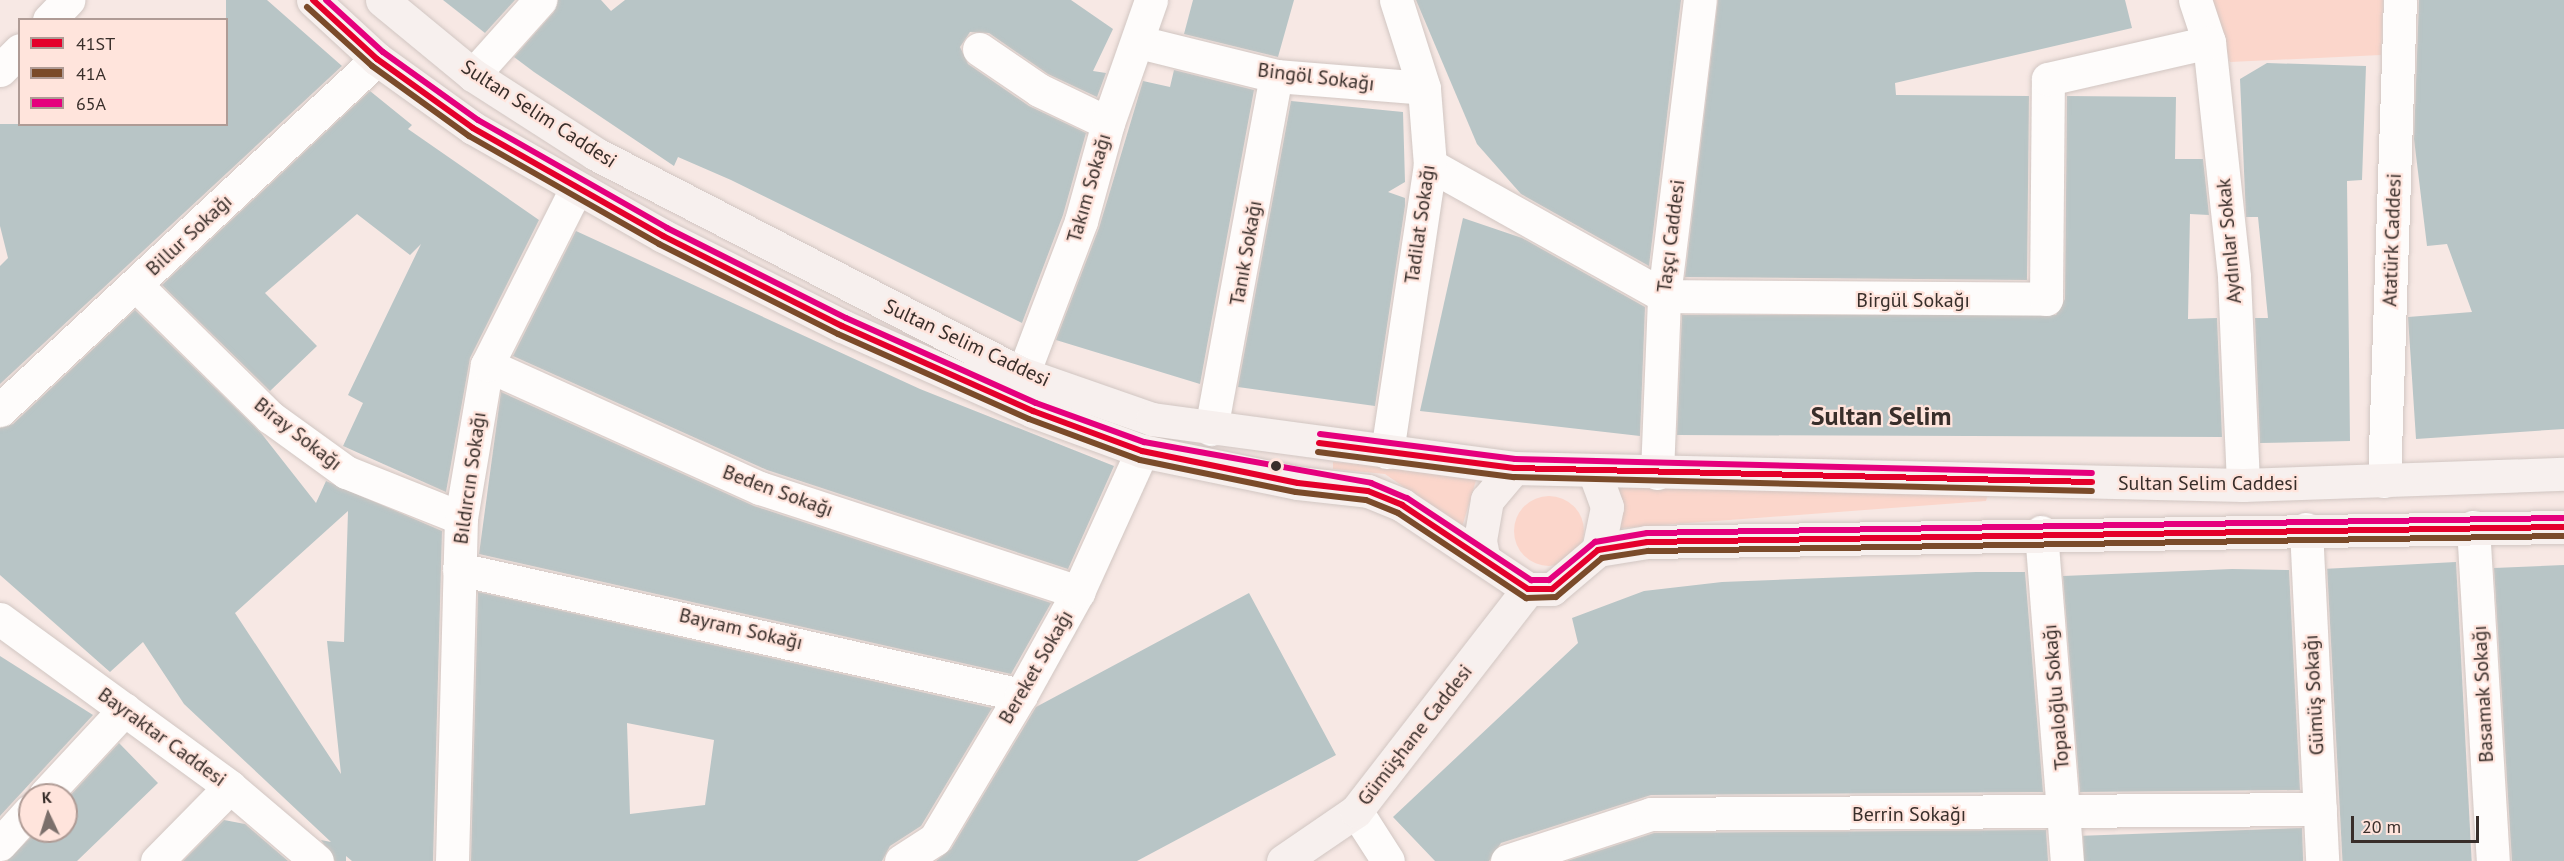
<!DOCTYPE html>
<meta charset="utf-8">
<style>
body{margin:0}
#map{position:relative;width:2564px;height:861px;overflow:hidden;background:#f7e8e4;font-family:"PT Sans",sans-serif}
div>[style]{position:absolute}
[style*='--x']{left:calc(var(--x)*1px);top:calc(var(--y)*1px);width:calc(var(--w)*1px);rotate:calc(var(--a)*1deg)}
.green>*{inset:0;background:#fbd6cb}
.round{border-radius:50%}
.building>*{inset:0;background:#b8c5c6;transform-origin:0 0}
.roads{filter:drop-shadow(0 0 2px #d1c6c2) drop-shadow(0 0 2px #d1c6c2)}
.minor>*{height:33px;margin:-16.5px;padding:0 16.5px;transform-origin:16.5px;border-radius:16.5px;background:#fefcfb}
.major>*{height:33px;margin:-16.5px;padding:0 16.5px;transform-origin:16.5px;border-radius:16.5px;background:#f7f0ee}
.bus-1>*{height:6px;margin:-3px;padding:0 3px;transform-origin:3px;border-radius:3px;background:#e4002b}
.bus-2>*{height:6px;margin:-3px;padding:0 3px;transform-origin:3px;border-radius:3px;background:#7a4b2a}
.bus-3>*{height:6px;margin:-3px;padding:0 3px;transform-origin:3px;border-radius:3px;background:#e5007d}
.dots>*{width:16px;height:16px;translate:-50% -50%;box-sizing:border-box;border:3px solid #ffe4dc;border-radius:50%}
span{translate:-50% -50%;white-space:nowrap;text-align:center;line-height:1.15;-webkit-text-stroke:4.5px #ffe4dc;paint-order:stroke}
.street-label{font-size:20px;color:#382e2a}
.district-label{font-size:26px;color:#382e2a;font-weight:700}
.legend{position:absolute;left:18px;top:18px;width:210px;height:108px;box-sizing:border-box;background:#ffe4dc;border:2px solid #af9b95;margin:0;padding:8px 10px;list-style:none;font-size:18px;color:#382e2a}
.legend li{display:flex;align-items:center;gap:12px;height:30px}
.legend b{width:30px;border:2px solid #af9b95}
.north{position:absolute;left:18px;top:783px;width:60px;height:60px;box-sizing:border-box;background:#ffe4dc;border:2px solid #af9b95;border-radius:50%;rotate:356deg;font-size:16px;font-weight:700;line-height:24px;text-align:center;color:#382e2a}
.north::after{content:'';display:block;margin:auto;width:21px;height:27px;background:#7b6f6b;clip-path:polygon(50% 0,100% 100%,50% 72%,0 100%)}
.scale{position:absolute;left:2351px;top:816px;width:128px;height:27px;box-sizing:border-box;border:3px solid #382e2a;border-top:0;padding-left:8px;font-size:18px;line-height:21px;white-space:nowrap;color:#382e2a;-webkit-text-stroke:4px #ffe4dc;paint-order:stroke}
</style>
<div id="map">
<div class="green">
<i style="clip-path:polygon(2209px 0,2383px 0,2381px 55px,2230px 62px)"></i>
<i style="clip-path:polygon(1333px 462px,1373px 465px,1477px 477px,1462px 527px,1385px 474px,1333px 469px)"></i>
<i style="clip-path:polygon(1615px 486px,1989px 491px,1986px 501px,1621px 528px)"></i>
<i class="round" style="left:1514px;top:496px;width:70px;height:70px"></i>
</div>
<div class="building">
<i style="clip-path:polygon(226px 0,267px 0,342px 66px,0 384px,0 266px,8px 258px,0 226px,0 124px,226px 124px)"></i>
<i style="clip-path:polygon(443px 0,515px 0,485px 33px)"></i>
<i style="clip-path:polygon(558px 0,601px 0,611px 11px,625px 0,1071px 0,1113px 29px,1093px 71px,1106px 73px,1097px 97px,1048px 74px,989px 33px,970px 32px,960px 47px,968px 64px,1029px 106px,1086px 133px,1063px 215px,1022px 323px,731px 180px,678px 157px,674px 166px,534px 72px,514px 57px,554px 12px)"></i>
<i style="clip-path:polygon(1193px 0,1294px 0,1278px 57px,1184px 34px)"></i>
<i style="clip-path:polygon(1416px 0,1681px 0,1649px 266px,1521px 194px,1477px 144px)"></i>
<i style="clip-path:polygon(1718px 0,2125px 0,2132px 28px,1895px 83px,1896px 95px,2029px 96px,2027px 280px,1685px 277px)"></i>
<i style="clip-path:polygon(2419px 0,2564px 0,2564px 429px,2416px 439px,2408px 317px,2472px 312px,2447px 244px,2427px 246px,2414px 139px)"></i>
<i style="clip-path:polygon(2267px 63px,2366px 66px,2362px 180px,2347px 181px,2350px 441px,2260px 443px,2255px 318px,2268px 318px,2258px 217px,2246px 217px,2240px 79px)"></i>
<i style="clip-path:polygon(1174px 70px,1254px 90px,1200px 384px,1056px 340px,1099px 228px,1143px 81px,1170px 87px)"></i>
<i style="clip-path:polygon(370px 91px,412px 125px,408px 129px,539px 220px,470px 358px,446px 492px,343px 446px,363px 403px,348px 395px,421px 244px,410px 255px,357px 214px,265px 293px,317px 346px,270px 391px,162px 285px)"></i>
<i style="clip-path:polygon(2067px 96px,2176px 97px,2175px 159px,2203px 159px,2209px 215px,2190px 214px,2188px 319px,2217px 318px,2222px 437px,1677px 435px,1682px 315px,2056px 315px,2065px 299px)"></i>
<i style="clip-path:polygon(1291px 101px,1403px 112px,1405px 182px,1388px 192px,1405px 198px,1405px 206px,1375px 406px,1238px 387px)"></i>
<i style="clip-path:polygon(1463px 218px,1522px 238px,1645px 307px,1640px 436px,1420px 411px)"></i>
<i style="clip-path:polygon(576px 231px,920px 389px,1114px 466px,1068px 569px,767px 470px,513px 356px)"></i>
<i style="clip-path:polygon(evenodd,135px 310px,261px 433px,316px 503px,326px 481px,442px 531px,433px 861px,352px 861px,346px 856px,346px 861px,335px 861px,321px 840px,331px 842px,184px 704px,143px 642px,110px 672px,0 575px,0 428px,13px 424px,135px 310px,348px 511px,344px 642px,327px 641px,341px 774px,235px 613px,348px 511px)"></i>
<i style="clip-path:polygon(501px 392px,754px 506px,1051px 603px,1011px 674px,479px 554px)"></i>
<i style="left:2456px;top:562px;width:300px;height:129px;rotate:87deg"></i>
<i style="clip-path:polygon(2564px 565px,2564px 861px,2512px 861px,2494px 568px)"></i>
<i style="clip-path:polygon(2232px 569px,2289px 570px,2300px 790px,2080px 792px,2063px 576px)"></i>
<i style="clip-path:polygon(1976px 572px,2025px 572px,2043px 792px,1651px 795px,1501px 843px,1489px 861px,1435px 861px,1393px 817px,1578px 643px,1572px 618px,1644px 591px,1722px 582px)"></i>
<i style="clip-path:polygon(evenodd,478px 592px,992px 708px,921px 826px,890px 846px,882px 861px,471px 861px,478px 592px,627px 723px,714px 740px,705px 805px,630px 814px,627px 723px)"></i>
<i style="clip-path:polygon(1249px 593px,1336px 755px,1137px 861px,936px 861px,951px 849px,1036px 707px)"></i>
<i style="clip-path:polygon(0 656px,93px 715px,0 816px)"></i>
<i style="clip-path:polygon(119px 743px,158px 783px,77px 861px,7px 861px,37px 831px,66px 831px,66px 800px)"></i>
<i style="clip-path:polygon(224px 820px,245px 824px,288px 861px,183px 861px)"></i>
<i style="left:2302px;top:828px;width:33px;height:219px;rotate:88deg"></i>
<i style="clip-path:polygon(2046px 830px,2048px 861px,1567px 861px,1654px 833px)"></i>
</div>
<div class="roads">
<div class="minor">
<i style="--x:2195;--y:0;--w:44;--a:71.6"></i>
<i style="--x:2209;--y:42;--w:236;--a:83.9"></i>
<i style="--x:2234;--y:277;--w:208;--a:87.5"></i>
<i style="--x:49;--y:20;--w:28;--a:-46"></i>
<i style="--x:1139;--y:42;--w:141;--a:13.9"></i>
<i style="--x:1276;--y:76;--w:148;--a:4.6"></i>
<i style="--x:979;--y:49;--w:73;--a:34.3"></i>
<i style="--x:1039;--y:90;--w:76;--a:25.6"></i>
<i style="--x:0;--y:70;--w:28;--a:-45"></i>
<i style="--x:473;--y:75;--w:101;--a:-48.2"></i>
<i style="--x:1430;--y:165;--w:268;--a:29.2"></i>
<i style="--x:1664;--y:296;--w:382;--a:0.4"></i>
<i style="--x:2046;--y:299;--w:220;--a:-89.5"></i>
<i style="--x:2048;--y:79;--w:165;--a:-12.9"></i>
<i style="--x:136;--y:285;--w:188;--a:44.6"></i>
<i style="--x:270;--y:417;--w:94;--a:35.9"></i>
<i style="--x:346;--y:472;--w:124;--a:21.8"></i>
<i style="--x:487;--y:365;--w:299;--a:24.3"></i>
<i style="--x:760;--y:488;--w:335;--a:18.1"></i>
<i style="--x:1023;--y:374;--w:164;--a:-69.2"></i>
<i style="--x:1081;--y:221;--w:102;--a:-74.6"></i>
<i style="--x:1108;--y:123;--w:130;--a:-70.7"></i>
<i style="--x:0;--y:410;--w:515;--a:-42.95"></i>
<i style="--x:1211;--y:429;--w:359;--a:-79.6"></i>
<i style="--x:1387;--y:452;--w:290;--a:-81.5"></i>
<i style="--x:1430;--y:165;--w:77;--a:-94.5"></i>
<i style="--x:1424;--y:88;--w:92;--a:-107.7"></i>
<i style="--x:1657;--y:473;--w:177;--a:-87.7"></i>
<i style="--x:1664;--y:296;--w:298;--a:-83.1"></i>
<i style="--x:2384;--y:481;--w:481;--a:-88.1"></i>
<i style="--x:2473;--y:527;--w:335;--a:86.6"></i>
<i style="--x:2306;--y:529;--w:332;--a:87.2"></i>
<i style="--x:2041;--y:532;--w:330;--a:85.5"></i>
<i style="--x:459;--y:569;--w:576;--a:12.64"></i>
<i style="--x:0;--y:619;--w:285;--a:36.1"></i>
<i style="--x:230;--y:787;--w:114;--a:40.4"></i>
<i style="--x:45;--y:795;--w:117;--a:-47.1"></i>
<i style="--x:1356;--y:811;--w:59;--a:57.4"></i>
<i style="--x:0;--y:844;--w:45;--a:-47.7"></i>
<i style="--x:157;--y:861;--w:104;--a:-45.4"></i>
<i style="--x:452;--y:861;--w:343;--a:-88.5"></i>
<i style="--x:461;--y:518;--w:155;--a:-80.4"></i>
<i style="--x:487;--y:365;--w:197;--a:-63.2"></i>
<i style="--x:901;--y:861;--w:40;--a:-32.9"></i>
<i style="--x:935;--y:839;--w:168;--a:-59.2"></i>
<i style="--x:1021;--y:695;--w:118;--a:-61"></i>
<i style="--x:1078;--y:592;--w:155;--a:-65.6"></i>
<i style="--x:1507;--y:861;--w:151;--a:-18.1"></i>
<i style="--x:1651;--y:814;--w:669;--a:-0.43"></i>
</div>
<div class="major">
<i style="--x:313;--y:0;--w:87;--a:42.7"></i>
<i style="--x:377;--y:59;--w:118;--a:35.7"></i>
<i style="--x:473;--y:128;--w:219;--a:29.6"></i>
<i style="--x:663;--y:236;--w:200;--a:26.7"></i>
<i style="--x:842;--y:326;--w:209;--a:24"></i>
<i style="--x:1033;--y:411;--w:116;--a:20.2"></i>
<i style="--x:1142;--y:451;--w:159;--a:11.6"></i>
<i style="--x:1298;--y:483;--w:70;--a:6.5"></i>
<i style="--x:1368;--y:491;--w:37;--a:22"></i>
<i style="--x:1402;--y:505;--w:151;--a:33.7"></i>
<i style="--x:1528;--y:589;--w:24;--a:0"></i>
<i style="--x:1552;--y:589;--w:60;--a:-40.3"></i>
<i style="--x:1598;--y:550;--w:50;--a:-9.3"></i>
<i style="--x:1647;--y:542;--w:917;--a:-0.94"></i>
<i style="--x:382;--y:0;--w:118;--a:39.5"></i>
<i style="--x:473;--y:75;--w:146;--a:32.7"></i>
<i style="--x:596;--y:154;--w:480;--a:27.3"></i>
<i style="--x:1023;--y:374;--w:137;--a:19.2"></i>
<i style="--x:1152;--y:419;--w:365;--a:7.7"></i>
<i style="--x:1514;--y:468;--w:729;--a:1.34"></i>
<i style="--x:2243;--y:485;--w:321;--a:-2"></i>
<i style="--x:1594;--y:471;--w:38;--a:70"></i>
<i style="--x:1607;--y:507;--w:44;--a:101.8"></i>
<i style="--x:1483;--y:556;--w:16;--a:-101"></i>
<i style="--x:1480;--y:540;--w:41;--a:-80.1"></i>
<i style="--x:1487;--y:500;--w:42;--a:-49.8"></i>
<i style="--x:1283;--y:861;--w:88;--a:-34.4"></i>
<i style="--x:1356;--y:811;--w:281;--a:-52.2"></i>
</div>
</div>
<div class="bus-1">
<i style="--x:313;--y:0;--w:87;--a:42.7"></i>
<i style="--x:377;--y:59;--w:118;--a:35.7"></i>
<i style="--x:473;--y:128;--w:219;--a:29.6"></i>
<i style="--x:663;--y:236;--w:200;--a:26.7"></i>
<i style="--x:842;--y:326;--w:209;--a:24"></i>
<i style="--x:1033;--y:411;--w:116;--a:20.2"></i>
<i style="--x:1142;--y:451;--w:159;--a:11.6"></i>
<i style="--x:1298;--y:483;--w:70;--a:6.5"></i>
<i style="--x:1368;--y:491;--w:37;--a:22"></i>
<i style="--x:1402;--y:505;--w:151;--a:33.7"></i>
<i style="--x:1528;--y:589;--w:24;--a:0"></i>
<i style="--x:1552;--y:589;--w:60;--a:-40.3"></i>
<i style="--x:1598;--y:550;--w:50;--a:-9.3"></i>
<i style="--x:1647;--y:542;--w:917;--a:-0.94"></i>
<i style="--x:1319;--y:443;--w:197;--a:7.3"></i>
<i style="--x:1514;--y:468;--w:578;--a:1.39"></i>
</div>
<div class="bus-2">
<i style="--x:307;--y:7;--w:88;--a:42.2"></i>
<i style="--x:372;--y:66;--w:120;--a:35.8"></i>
<i style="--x:469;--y:136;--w:219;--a:29.6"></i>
<i style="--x:659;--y:244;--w:200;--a:26.7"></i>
<i style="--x:838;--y:334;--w:209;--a:24"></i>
<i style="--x:1029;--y:419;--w:118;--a:20.3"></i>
<i style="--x:1140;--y:460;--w:159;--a:11.6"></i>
<i style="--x:1296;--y:492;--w:70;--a:6.5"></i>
<i style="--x:1366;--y:500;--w:35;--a:22"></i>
<i style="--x:1398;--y:513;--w:154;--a:33.6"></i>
<i style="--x:1526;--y:598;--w:30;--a:-2"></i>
<i style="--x:1556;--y:597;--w:60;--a:-40.3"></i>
<i style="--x:1602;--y:558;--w:47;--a:-8.7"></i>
<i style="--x:1648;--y:551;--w:916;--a:-0.94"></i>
<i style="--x:1318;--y:452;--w:198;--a:7.3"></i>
<i style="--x:1514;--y:477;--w:578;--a:1.39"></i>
</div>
<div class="bus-3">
<i style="--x:326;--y:0;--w:77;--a:42.4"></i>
<i style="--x:383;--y:52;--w:117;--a:35.6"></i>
<i style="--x:478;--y:120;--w:218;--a:29.7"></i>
<i style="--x:667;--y:228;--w:200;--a:26.7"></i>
<i style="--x:846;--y:318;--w:208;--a:24.1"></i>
<i style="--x:1036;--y:403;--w:115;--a:19.9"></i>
<i style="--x:1144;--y:442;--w:231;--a:10.2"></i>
<i style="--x:1371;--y:483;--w:39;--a:23"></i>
<i style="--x:1407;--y:498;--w:149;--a:33.5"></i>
<i style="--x:1531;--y:580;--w:18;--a:0"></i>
<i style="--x:1549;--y:580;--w:60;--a:-39.6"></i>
<i style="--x:1595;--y:542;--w:53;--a:-9.8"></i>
<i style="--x:1647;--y:533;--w:917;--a:-0.94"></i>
<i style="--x:1320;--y:434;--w:197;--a:7.3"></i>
<i style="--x:1515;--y:459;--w:577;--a:1.39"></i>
</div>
<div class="dots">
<i style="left:1276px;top:466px;background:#382e2a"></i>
</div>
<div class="street-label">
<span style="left:1316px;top:77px;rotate:7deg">Bingöl Sokağı</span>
<span style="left:539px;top:114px;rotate:33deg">Sultan Selim Caddesi</span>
<span style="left:1089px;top:188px;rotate:-74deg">Takım Sokağı</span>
<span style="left:1420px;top:224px;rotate:-82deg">Tadilat Sokağı</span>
<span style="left:189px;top:235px;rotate:-43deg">Billur Sokağı</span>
<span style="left:1671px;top:236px;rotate:-83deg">Taşçı Caddesi</span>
<span style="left:2392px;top:240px;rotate:-88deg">Atatürk Caddesi</span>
<span style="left:2229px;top:241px;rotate:-95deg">Aydınlar Sokak</span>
<span style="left:1246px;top:253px;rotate:-80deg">Tanık Sokağı</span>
<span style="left:1913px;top:300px">Birgül Sokağı</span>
<span style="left:967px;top:343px;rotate:25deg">Sultan Selim Caddesi</span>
<span style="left:298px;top:434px;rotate:38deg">Biray Sokağı</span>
<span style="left:470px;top:478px;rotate:-82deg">Bıldırcın Sokağı</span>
<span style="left:2208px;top:483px">Sultan Selim Caddesi</span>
<span style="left:778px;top:491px;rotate:20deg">Beden Sokağı</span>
<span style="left:741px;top:629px;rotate:13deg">Bayram Sokağı</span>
<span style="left:1036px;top:667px;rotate:-60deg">Bereket Sokağı</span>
<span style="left:2483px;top:694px;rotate:-93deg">Basamak Sokağı</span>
<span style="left:2314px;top:695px;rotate:-93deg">Gümüş Sokağı</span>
<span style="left:2056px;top:697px;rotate:-95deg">Topaloğlu Sokağı</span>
<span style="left:1415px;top:735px;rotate:-52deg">Gümüşhane Caddesi</span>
<span style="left:162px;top:737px;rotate:36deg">Bayraktar Caddesi</span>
<span style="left:1909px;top:814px">Berrin Sokağı</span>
</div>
<div class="district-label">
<span style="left:1881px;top:416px">Sultan Selim</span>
</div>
<ul class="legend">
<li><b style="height:8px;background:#e4002b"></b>41ST</li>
<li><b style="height:8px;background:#7a4b2a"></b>41A</li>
<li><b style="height:8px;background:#e5007d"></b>65A</li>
</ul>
<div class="north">K</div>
<div class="scale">20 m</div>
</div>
